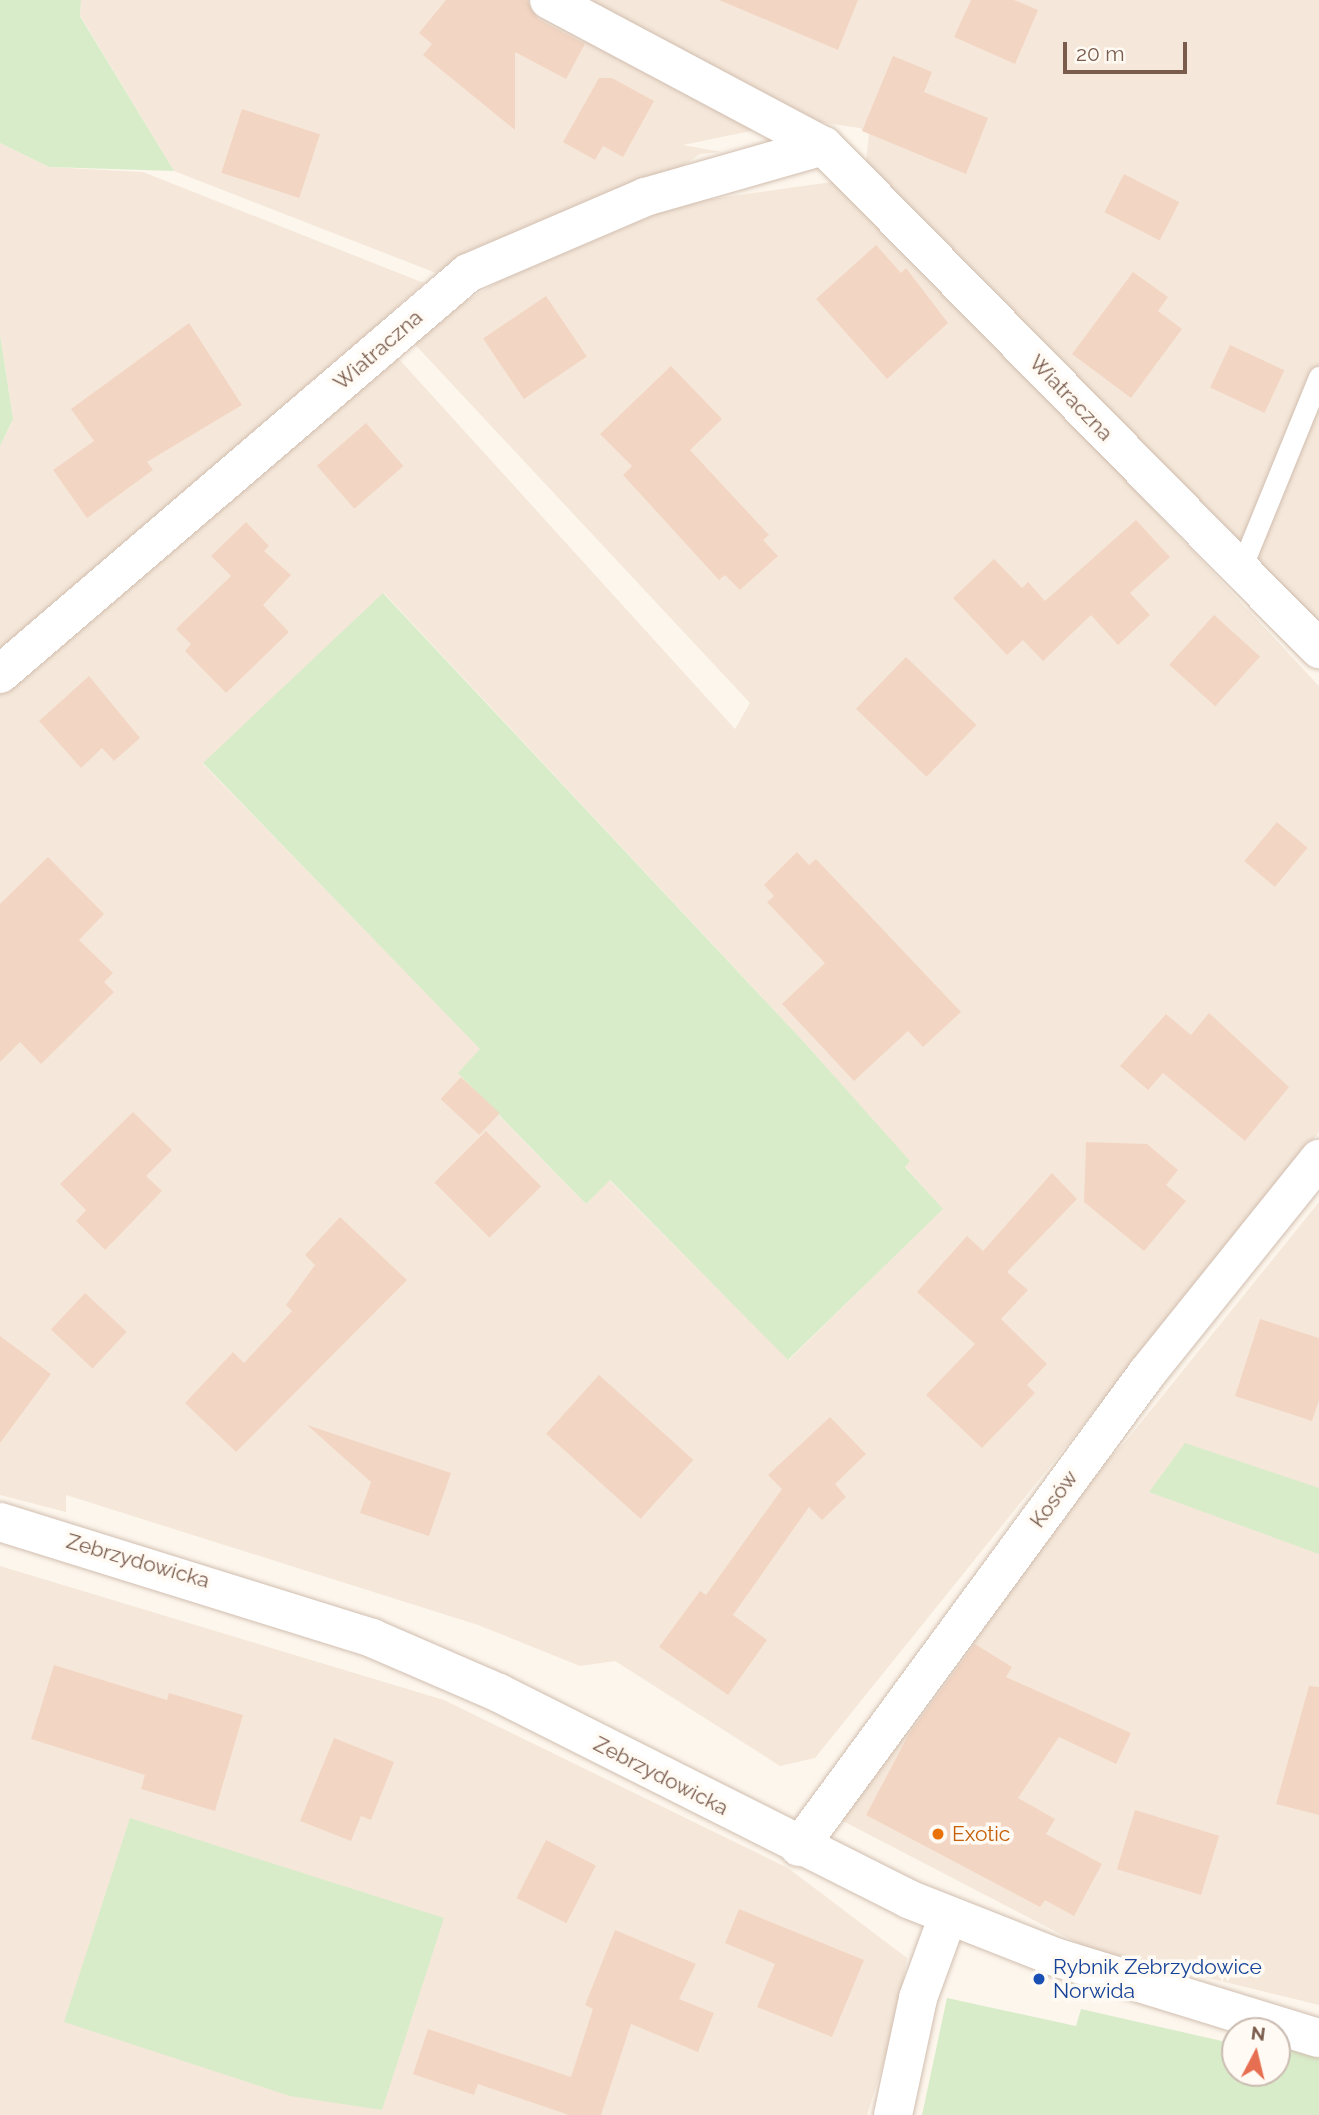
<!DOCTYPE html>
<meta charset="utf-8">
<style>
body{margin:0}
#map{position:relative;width:1319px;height:2115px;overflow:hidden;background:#fdf6ec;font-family:Raleway,sans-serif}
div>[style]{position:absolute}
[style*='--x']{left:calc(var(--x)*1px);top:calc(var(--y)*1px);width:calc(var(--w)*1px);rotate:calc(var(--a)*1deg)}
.residential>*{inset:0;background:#f5e8da}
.green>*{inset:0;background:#d8ecc9}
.building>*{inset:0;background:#f3d5c3;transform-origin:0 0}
.roads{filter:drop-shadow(0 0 2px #d1beb0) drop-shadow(0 0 2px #d1beb0)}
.service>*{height:21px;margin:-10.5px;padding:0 10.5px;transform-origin:10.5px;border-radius:10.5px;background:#fff}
.minor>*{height:38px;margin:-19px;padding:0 19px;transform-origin:19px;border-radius:19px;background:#fff}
.tertiary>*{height:38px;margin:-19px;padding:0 19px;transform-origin:19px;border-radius:19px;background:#fff}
.dots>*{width:19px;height:19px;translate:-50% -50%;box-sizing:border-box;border:4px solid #fffaf3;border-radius:50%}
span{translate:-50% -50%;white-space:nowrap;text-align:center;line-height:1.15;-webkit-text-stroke:7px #fffaf3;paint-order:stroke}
.street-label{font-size:21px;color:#7a5c4d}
.food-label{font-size:21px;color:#c56008}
.left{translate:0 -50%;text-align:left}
.transit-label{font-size:21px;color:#164399}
.north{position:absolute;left:1221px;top:2017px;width:70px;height:70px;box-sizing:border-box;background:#fffaf3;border:2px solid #cabbb1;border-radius:50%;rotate:7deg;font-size:19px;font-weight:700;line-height:28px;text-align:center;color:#7a5c4d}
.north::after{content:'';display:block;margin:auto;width:24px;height:32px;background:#e76f51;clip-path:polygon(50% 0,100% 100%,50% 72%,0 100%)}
.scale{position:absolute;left:1063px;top:42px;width:124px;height:32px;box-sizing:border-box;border:4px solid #7a5c4d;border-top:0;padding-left:9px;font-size:21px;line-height:24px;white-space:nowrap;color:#7a5c4d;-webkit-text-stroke:5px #fffaf3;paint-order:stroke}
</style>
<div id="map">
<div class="residential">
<i style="clip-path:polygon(81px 0,1319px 0,1319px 640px,865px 171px,869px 134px,860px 128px,804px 120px,683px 145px,721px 152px,700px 154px,681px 167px,475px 248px,436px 273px,174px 171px,80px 15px)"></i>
<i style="clip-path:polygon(evenodd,0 143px,49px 167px,143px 172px,424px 283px,210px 476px,378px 336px,735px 729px,750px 703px,408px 337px,499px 281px,682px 203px,846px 180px,1319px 686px,1319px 1132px,815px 1758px,780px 1766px,615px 1661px,580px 1666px,478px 1625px,66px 1495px,66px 1512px,0 1495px,0 446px,13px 419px,0 334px,0 143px,384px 593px,802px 1040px,909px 1161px,905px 1166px,942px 1209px,789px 1360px,609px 1180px,586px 1204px,461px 1077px,481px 1049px,203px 764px,384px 593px)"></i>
<i style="clip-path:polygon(1319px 1202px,1319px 2005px,1089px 1949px,839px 1819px,943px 1631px,1126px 1441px)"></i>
<i style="clip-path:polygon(0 1566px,444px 1700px,788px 1868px,907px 1958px,896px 2023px,867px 2115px,0 2115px)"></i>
</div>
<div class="green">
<i style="clip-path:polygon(0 0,81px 0,80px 16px,174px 171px,49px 167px,0 143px)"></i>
<i style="clip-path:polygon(0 334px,13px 419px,0 446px)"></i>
<i style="clip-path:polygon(383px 593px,802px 1040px,910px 1161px,905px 1167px,943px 1209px,788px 1360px,610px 1180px,586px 1204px,458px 1073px,480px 1049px,203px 763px)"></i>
<i style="clip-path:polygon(1185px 1443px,1319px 1488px,1319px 1554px,1149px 1492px)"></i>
<i style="clip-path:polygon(130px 1818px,444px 1918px,382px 2110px,290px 2096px,64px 2022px)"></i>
<i style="clip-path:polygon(947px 1998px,1076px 2026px,1081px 2009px,1235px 2044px,1235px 2073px,1277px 2073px,1277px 2044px,1319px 2056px,1319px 2115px,922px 2115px)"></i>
</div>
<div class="building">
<i style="clip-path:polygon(446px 0,527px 0,538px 19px,585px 44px,566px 79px,515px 52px,515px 130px,423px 55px,432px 44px,419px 33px)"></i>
<i style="clip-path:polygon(719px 0,858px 0,838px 50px)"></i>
<i style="clip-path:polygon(971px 0,1014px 0,1038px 10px,1015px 64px,954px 37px)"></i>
<i style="clip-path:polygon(893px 56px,932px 72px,924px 92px,988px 118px,966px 174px,862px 131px)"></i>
<i style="clip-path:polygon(599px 78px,612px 78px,654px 101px,623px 157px,603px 146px,595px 160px,563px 142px)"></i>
<i style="left:242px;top:109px;width:82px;height:67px;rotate:18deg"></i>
<i style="left:1124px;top:174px;width:62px;height:43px;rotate:27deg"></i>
<i style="clip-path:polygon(876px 245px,901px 273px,906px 268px,948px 323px,887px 379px,816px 299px)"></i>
<i style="clip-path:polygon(1133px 272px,1168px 297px,1158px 311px,1182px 329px,1131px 398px,1072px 354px)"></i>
<i style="left:546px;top:296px;width:73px;height:76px;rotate:56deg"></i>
<i style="clip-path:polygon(189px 323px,242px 405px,147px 462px,153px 470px,87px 518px,53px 470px,94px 441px,71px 409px)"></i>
<i style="left:1230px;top:345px;width:60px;height:47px;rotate:25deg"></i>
<i style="clip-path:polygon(671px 366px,722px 419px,690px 450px,769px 535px,763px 540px,778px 556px,740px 590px,725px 575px,719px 580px,623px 475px,632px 466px,600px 434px)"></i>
<i style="left:366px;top:423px;width:57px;height:65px;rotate:49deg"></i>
<i style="clip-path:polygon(1136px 520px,1170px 557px,1130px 593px,1150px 615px,1118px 645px,1091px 615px,1043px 661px,1023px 640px,1007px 655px,953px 598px,994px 559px,1022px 588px,1028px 582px,1045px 601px)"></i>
<i style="clip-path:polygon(246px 522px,269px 546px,264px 551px,291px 575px,263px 605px,289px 632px,226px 693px,185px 651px,191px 644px,176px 629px,231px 576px,211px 556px)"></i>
<i style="left:1214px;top:615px;width:62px;height:67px;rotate:42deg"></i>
<i style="left:906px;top:657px;width:98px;height:72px;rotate:44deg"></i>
<i style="clip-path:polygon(89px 676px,140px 738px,114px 761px,102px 748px,81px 768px,39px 721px)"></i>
<i style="left:1277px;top:822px;width:40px;height:51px;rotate:40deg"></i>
<i style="clip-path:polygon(797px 852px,809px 865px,816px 859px,961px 1012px,923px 1047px,908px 1031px,854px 1081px,782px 1004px,825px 963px,767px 902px,774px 896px,764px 885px)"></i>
<i style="clip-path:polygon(48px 857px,104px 914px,79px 940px,113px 973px,104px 982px,114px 992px,41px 1064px,20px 1042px,0 1062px,0 904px)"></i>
<i style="clip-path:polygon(1209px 1013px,1289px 1087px,1245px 1141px,1163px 1073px,1148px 1090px,1120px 1066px,1166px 1014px,1191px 1035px)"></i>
<i style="left:461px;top:1077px;width:53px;height:30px;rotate:43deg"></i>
<i style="clip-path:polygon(133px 1112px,172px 1150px,146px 1176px,162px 1191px,105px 1250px,76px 1221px,86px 1210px,60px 1184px)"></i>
<i style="left:486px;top:1131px;width:78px;height:73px;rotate:45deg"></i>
<i style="clip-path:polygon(1086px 1142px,1147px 1144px,1178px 1170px,1166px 1185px,1186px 1201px,1144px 1251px,1084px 1202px)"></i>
<i style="clip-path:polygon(1052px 1173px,1077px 1199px,1007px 1272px,1028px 1290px,1001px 1319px,1047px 1364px,1027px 1385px,1035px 1393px,982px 1448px,926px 1395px,975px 1344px,917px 1292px,967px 1236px,983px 1251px)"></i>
<i style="clip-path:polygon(340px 1217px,407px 1280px,236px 1452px,185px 1403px,233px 1352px,244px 1363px,292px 1311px,286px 1305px,315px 1265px,305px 1255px)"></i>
<i style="left:85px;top:1293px;width:57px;height:50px;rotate:43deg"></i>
<i style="clip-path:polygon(1260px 1319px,1319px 1338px,1319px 1400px,1312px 1421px,1235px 1396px)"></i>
<i style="clip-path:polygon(0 1336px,51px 1374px,0 1443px)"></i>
<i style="left:599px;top:1375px;width:127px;height:79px;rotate:42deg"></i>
<i style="clip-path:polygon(830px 1417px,866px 1454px,835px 1484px,846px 1497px,822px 1520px,809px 1507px,733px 1615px,767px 1640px,728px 1695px,659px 1647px,700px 1591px,706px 1595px,782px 1489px,768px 1475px)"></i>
<i style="clip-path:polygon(307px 1425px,451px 1473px,429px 1536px,360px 1513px,371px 1482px)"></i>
<i style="clip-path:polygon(975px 1644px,1012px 1667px,1006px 1677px,1131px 1733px,1116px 1764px,1059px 1737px,1018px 1798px,1055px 1819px,1046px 1834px,1102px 1864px,1074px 1916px,1045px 1900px,1040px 1907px,866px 1815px,909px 1734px)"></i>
<i style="clip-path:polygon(54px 1665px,167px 1700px,169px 1693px,243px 1715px,215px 1811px,141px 1789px,145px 1775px,31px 1739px)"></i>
<i style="clip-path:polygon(1309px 1686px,1319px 1687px,1319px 1815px,1276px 1804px)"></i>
<i style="clip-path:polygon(334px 1738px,394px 1762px,371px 1820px,361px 1816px,351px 1841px,300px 1821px)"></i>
<i style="left:1135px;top:1810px;width:88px;height:62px;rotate:17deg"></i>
<i style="left:546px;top:1840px;width:56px;height:65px;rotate:27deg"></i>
<i style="clip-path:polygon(739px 1909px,864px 1960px,832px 2037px,757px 2007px,775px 1964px,725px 1943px)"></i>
<i style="clip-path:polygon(615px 1930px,696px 1964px,679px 1999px,714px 2013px,698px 2052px,631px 2024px,601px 2115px,569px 2115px,478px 2084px,474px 2095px,413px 2074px,428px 2029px,571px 2077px,593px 2009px,585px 2005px)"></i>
</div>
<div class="roads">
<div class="service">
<i style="--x:1239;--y:573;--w:212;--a:-67.8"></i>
</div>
<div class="minor">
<i style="--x:549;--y:0;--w:311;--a:28"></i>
<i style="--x:824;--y:146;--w:706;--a:45.46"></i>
<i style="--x:0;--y:674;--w:616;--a:-40.59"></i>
<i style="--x:468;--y:273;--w:193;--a:-23.2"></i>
<i style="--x:645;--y:197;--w:186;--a:-15.9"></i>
<i style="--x:799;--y:1847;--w:588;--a:-53.71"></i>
<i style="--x:1147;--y:1373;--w:275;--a:-51.2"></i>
<i style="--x:893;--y:2115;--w:120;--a:-77.9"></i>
<i style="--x:918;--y:1998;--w:87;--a:-69.9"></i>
</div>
<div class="tertiary">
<i style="--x:0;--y:1522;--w:390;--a:17.3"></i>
<i style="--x:372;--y:1638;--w:138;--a:23.4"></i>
<i style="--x:499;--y:1693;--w:458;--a:26.7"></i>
<i style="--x:908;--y:1899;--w:158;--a:21.5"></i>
<i style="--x:1055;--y:1957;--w:276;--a:17.1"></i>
</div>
</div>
<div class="dots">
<i style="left:938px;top:1834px;background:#e8710a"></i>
<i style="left:1039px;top:1979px;background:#1a4fb4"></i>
</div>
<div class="street-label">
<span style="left:378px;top:350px;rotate:-41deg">Wiatraczna</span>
<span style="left:1071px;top:398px;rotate:46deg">Wiatraczna</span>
<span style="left:1054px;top:1499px;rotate:-54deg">Kosów</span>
<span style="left:138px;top:1561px;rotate:16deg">Zebrzydowicka</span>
<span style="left:661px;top:1776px;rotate:27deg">Zebrzydowicka</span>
</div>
<div class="food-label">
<span class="left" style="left:952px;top:1834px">Exotic</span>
</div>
<div class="transit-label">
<span class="left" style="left:1053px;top:1979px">Rybnik Zebrzydowice<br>Norwida</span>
</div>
<div class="north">N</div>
<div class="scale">20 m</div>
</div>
